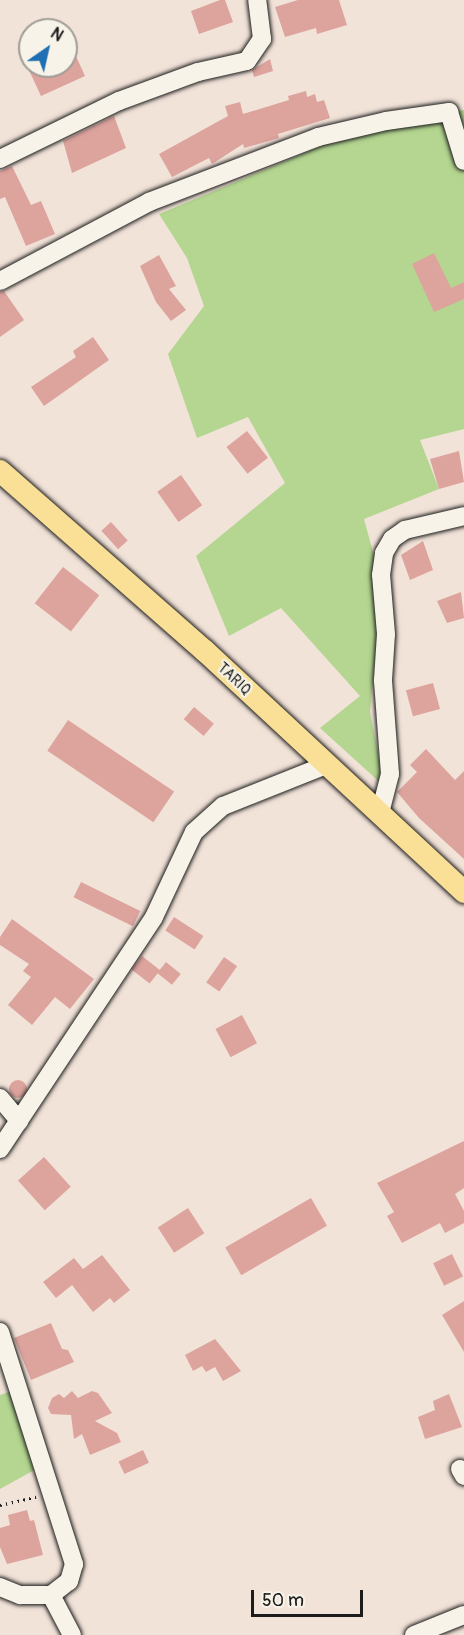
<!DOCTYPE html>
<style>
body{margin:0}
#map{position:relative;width:464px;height:1635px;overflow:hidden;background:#f2e3d9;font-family:Pangolin,sans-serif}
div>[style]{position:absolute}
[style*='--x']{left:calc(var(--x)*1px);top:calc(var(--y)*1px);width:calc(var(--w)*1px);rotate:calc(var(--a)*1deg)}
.green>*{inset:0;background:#b4d690}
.building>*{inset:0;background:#dda39d;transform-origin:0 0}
.round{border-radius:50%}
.path>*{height:3px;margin-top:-1.5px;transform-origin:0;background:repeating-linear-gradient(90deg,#1c1c1c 0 1.5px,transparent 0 6px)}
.roads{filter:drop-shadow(0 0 2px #1c1c1c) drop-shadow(0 0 2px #1c1c1c)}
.minor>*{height:18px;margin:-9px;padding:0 9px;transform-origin:9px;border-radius:9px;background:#f7f3e8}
.major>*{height:22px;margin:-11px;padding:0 11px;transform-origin:11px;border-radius:11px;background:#fadf96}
span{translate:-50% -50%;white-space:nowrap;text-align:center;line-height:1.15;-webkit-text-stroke:4.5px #f7f3e8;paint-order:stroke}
.street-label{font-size:15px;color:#1c1c1c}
.north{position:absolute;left:18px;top:18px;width:60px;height:60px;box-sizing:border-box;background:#f7f3e8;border:2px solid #9f9d96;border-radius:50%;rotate:34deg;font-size:16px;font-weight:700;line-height:24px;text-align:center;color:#1c1c1c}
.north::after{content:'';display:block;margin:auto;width:21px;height:27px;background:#1f6fb2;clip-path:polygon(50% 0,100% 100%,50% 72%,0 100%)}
.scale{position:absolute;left:251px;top:1590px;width:112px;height:27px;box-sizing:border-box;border:3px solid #1c1c1c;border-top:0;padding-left:8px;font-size:18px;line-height:21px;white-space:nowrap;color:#1c1c1c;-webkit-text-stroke:4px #f7f3e8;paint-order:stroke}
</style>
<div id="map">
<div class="green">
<i style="clip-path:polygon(464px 110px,464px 429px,420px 440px,439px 489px,364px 519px,382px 585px,370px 712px,385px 787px,320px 728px,360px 696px,281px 608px,229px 636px,196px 556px,285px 483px,248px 417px,197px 438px,168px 354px,204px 306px,187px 258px,159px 214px,374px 124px)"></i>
<i style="clip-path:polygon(12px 1391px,38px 1468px,0 1489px,0 1395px)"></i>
</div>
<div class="building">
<i style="clip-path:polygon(220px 0,225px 0,233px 22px,199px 34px,191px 11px)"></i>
<i style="clip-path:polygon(298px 0,339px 0,347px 25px,317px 34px,316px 28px,285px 37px,275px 7px)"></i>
<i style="clip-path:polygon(66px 34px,85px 76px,41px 96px,27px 66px,66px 66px)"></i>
<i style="clip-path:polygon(270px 59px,273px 71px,254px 77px,252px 70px)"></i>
<i style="clip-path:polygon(306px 91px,307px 97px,315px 94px,317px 102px,324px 100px,330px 118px,278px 134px,279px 138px,244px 148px,243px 144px,212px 164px,209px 158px,172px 177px,159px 154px,228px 116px,225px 106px,240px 102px,243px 114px,289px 100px,288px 96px)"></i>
<i style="clip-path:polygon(114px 116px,126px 148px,72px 173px,63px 141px)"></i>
<i style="clip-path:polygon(12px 166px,31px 205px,41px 201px,55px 234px,26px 246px,5px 197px,0 199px,0 171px)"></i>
<i style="clip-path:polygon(434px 253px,451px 288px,464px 282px,464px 299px,434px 312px,412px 264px)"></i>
<i style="clip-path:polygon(159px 255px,176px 286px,169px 289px,186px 310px,171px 321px,156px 302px,140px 266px)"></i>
<i style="clip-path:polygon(4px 291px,24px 320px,0 337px,0 292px)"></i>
<i style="clip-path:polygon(93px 337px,109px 360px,44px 406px,31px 387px,76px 357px,73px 351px)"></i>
<i style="left:247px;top:431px;width:34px;height:26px;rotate:52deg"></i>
<i style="clip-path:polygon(459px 451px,464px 482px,439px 489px,430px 459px)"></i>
<i style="left:181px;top:475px;width:37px;height:29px;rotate:55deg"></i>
<i style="left:111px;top:522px;width:25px;height:13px;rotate:48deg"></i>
<i style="clip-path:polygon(423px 541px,433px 570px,410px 580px,401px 555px)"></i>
<i style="left:63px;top:567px;width:46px;height:46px;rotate:38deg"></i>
<i style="clip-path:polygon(461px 592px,464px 618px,447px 623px,437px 601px)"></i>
<i style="left:433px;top:683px;width:27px;height:28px;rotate:75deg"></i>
<i style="left:194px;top:707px;width:26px;height:16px;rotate:40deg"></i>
<i style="left:68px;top:720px;width:128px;height:37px;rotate:34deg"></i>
<i style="clip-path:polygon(426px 749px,455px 780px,464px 771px,464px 859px,419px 818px,397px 792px,417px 772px,410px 765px)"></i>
<i style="left:81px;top:882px;width:66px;height:17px;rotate:26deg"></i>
<i style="left:174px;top:917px;width:35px;height:16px;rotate:33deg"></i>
<i style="clip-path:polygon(12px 919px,94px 979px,70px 1009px,55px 997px,32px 1025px,8px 1005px,31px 977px,23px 971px,29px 964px,0 945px,0 937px)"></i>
<i style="left:142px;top:956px;width:23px;height:17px;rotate:38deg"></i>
<i style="left:224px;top:957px;width:16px;height:31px;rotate:35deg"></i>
<i style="left:166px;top:962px;width:19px;height:14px;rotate:39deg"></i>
<i style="left:242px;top:1015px;width:32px;height:30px;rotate:62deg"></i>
<i class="round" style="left:9px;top:1080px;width:18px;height:18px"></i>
<i style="clip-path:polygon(464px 1141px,464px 1188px,455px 1194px,464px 1211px,464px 1223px,445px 1233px,440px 1223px,402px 1243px,387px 1216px,394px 1212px,377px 1183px)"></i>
<i style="left:44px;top:1157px;width:40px;height:35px;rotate:48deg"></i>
<i style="left:311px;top:1198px;width:32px;height:99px;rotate:60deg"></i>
<i style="left:188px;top:1208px;width:30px;height:36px;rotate:57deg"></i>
<i style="left:452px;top:1254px;width:25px;height:21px;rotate:64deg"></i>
<i style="clip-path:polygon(102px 1255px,130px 1290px,114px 1303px,110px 1298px,93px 1312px,72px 1285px,56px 1298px,43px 1282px,74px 1258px,83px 1269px)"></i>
<i style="clip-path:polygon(464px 1301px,464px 1352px,442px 1315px)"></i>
<i style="clip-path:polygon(51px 1323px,62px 1349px,68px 1350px,74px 1362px,31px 1380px,14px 1338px)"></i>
<i style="clip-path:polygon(215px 1339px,241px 1371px,223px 1381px,215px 1367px,206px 1372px,202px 1366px,193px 1371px,185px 1355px)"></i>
<i style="clip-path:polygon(72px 1391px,78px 1398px,92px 1391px,98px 1393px,112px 1413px,95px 1421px,117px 1433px,121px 1442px,90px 1455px,82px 1434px,74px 1439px,71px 1415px,51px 1414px,48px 1408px,52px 1398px,59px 1394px,64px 1398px)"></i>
<i style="clip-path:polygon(449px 1394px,462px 1427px,425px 1439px,418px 1417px,435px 1410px,433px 1401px)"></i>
<i style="left:143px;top:1450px;width:14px;height:27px;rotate:65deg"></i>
<i style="clip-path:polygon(27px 1510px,30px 1521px,34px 1520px,43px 1555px,7px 1564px,0 1547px,0 1528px,10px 1525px,8px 1515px)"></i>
</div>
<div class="path">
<i style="--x:0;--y:1505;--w:37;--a:-13"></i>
</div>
<div class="roads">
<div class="minor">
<i style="--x:0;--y:159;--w:132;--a:-26"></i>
<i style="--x:119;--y:101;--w:84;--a:-20.2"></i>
<i style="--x:198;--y:72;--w:50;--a:-12.7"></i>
<i style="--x:247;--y:61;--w:27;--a:-56"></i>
<i style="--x:262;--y:39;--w:39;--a:-97"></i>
<i style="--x:0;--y:281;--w:169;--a:-27.9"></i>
<i style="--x:149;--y:202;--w:181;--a:-21"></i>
<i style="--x:318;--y:137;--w:70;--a:-13.2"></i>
<i style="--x:386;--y:121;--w:64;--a:-8.1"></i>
<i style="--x:449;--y:112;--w:51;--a:73"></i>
<i style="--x:380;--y:813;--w:40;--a:-75.6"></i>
<i style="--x:390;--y:774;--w:94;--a:-94.3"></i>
<i style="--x:383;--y:680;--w:46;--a:-86.3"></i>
<i style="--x:386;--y:634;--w:59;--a:-94.8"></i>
<i style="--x:381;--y:575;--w:22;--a:-82"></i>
<i style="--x:384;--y:553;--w:16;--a:-60"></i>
<i style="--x:392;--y:539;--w:16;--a:-35"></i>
<i style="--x:405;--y:530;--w:61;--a:-13.3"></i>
<i style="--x:0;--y:1098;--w:30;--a:50"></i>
<i style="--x:0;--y:1149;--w:278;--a:-56.4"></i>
<i style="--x:154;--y:917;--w:94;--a:-64.8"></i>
<i style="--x:194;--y:832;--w:39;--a:-42"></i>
<i style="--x:223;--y:806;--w:111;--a:-21.7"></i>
<i style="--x:0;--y:1332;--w:244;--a:72.3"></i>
<i style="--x:74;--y:1564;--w:18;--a:106"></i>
<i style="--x:69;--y:1581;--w:23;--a:142"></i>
<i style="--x:51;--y:1595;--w:45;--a:62.3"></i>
<i style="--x:460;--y:1469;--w:8;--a:60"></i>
<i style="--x:0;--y:1587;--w:22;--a:22"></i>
<i style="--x:20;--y:1595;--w:31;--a:0"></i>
<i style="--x:414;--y:1635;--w:54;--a:-21.8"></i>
</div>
<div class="major">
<i style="--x:0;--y:471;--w:273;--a:41.3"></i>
<i style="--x:205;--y:651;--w:354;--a:42.9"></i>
</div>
</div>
<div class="street-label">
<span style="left:234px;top:679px;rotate:43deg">TARIQ</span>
</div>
<div class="north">N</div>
<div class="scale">50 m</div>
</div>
